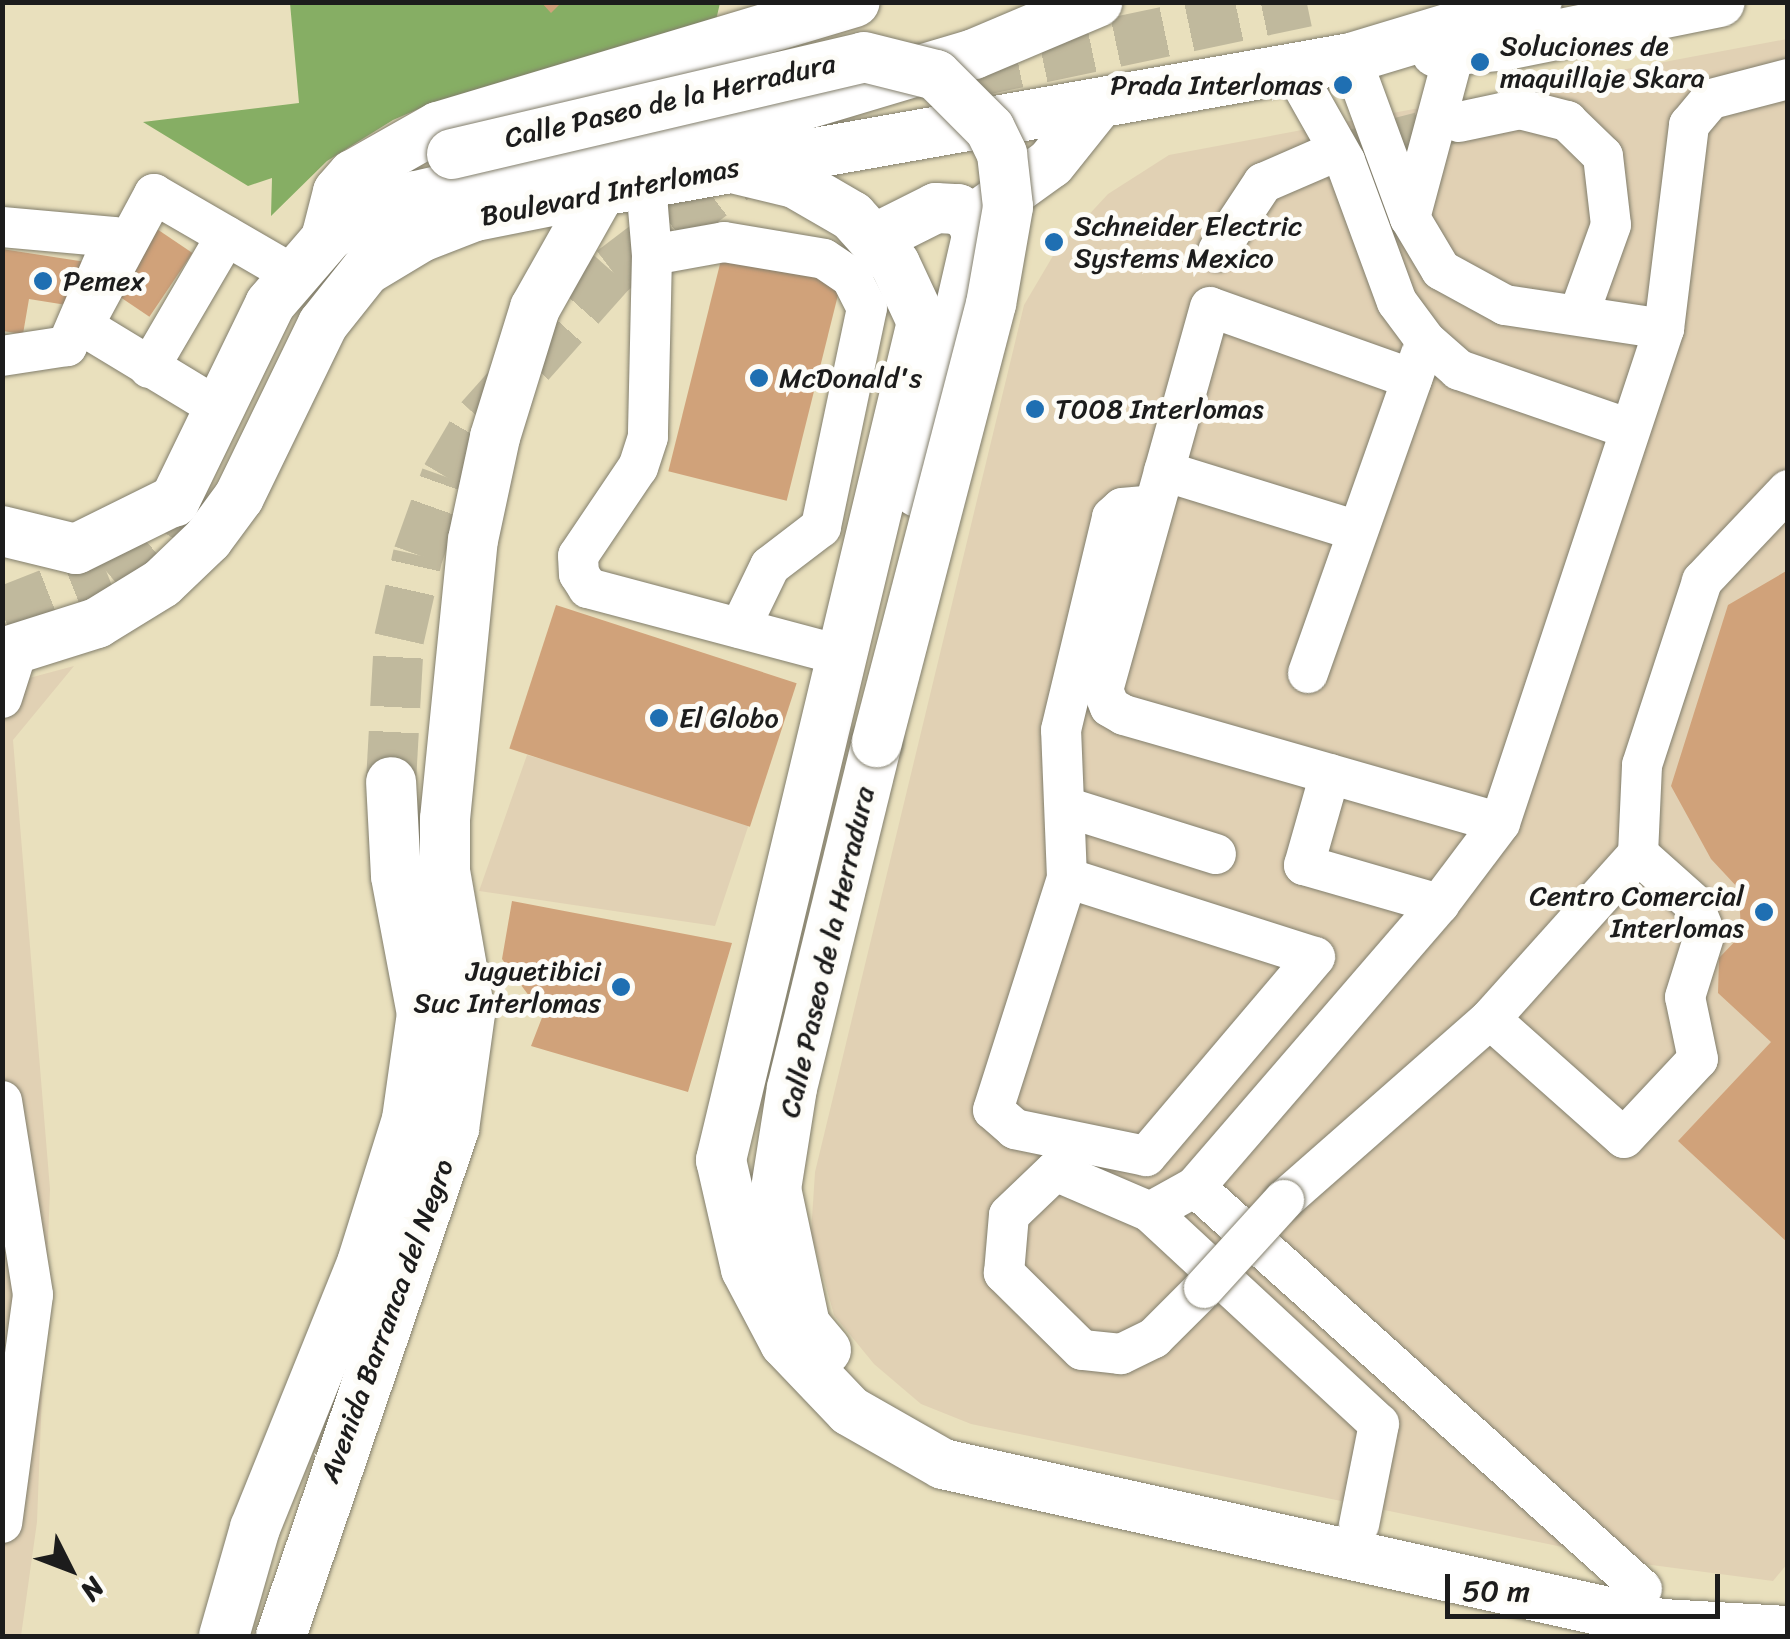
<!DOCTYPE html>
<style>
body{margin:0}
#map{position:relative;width:1790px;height:1639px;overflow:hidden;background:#e9e0bd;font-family:Sriracha,sans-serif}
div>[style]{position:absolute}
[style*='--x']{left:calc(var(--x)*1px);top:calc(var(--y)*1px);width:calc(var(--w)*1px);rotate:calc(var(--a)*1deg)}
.built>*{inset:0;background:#e1d1b4}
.forest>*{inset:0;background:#86ae64}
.building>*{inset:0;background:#d0a27a;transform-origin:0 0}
.minor-tunnel>*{height:40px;margin-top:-20px;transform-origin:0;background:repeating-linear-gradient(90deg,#c0b99d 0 40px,transparent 0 60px)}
.major-tunnel>*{height:50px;margin-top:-25px;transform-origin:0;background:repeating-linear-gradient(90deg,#c0b99d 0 50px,transparent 0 75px)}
.roads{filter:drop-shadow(0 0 2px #827e6c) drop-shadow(0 0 2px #827e6c)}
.minor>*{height:40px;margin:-20px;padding:0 20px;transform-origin:20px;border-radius:20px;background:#fff}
.major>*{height:50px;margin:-25px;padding:0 25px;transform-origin:25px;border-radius:25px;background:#fff}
.bridges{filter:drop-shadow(0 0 2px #827e6c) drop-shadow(0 0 2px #827e6c)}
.minor-bridge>*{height:40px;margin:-20px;padding:0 20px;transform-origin:20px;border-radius:20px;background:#fff}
.major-bridge>*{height:50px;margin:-25px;padding:0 25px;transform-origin:25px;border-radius:25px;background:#fff}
.dots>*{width:28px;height:28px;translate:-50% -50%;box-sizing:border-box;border:5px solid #fdfcf7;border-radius:50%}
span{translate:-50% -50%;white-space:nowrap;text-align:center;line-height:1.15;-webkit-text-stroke:10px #fdfcf7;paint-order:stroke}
.poi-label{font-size:28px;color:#1c1c1c}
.left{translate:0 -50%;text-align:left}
.right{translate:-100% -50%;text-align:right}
.street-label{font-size:28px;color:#1c1c1c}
.frame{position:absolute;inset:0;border:5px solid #1c1c1c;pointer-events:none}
.north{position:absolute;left:20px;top:1519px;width:100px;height:100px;-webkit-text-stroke:8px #fdfcf7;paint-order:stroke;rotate:132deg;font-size:28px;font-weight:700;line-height:40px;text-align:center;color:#1c1c1c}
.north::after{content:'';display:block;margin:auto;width:35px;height:45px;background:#1c1c1c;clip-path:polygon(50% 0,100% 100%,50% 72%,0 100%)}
.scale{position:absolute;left:1445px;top:1574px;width:275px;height:45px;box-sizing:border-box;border:5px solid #1c1c1c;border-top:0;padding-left:12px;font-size:30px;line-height:35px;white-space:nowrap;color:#1c1c1c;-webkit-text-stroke:8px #fdfcf7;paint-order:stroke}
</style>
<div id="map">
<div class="built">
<i style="clip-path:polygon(1787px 39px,1788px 1563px,1773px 1581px,1644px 1564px,971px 1424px,921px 1404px,874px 1364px,834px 1315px,811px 1233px,815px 1172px,1024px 305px,1057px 249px,1108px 194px,1169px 155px)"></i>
<i style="clip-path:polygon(74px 666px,13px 740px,50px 1189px,37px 1522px,21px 1636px,3px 1636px,3px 685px)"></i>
<i style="clip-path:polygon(527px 755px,751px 818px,715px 926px,479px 891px)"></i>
</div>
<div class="forest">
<i style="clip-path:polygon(290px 3px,720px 3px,713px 33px,430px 104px,393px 120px,327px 161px,271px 216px,272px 178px,248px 186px,143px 122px,299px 103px)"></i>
</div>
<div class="building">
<i style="clip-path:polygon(541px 2px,562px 2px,551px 13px)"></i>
<i style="left:151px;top:225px;width:50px;height:77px;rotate:34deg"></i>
<i style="clip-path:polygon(2px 249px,86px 262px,79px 307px,29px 299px,23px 334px,2px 331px)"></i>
<i style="left:723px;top:252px;width:122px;height:226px;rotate:14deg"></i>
<i style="clip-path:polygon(1788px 570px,1788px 1243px,1678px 1141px,1771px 1042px,1718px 993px,1719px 958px,1741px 935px,1739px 889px,1711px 859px,1671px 786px,1728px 605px)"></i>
<i style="left:556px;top:605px;width:253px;height:151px;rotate:18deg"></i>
<i style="clip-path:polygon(512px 901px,732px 943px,688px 1092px,531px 1046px,543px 1015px,502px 959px)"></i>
</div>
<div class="minor-tunnel">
<i style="--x:1323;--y:157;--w:140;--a:-14.4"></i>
</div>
<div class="major-tunnel">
<i style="--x:969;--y:73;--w:345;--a:-11.9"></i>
<i style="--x:2;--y:612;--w:112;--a:-21.5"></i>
<i style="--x:106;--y:571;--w:67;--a:-40.1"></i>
<i style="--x:157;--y:528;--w:31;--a:-57"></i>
<i style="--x:391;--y:782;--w:143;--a:-86.8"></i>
<i style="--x:399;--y:639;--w:86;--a:-77.3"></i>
<i style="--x:418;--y:555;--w:83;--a:-70.3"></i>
<i style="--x:446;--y:477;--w:67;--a:-59.6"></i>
<i style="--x:480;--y:419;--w:198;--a:-48.3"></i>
<i style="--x:612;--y:271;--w:183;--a:-37.2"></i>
</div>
<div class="roads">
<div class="minor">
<i style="--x:1351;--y:58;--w:171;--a:69.8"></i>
<i style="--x:1293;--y:69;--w:106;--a:60.5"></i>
<i style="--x:1345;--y:161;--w:150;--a:69.8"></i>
<i style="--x:1397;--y:302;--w:49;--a:53.4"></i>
<i style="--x:1426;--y:341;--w:44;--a:41.3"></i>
<i style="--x:1459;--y:370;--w:180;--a:19.1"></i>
<i style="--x:1459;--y:122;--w:62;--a:-12"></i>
<i style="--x:1520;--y:109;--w:49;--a:14.3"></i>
<i style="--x:1567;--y:121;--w:50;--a:44.2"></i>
<i style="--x:1603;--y:156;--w:69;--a:83.4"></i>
<i style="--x:1611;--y:225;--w:95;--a:109.8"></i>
<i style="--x:646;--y:184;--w:71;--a:85.2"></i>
<i style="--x:652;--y:255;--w:182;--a:91.3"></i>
<i style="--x:648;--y:437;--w:32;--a:108"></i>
<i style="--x:638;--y:467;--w:107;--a:124"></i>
<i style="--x:578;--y:556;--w:18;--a:87"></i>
<i style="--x:579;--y:574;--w:17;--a:57"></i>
<i style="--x:588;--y:588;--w:261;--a:14.9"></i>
<i style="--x:2;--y:227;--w:112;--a:5.1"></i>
<i style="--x:114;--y:237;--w:119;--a:113.3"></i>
<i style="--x:67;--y:346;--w:66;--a:171.3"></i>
<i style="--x:1218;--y:251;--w:82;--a:-56.5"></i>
<i style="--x:1263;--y:183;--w:65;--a:-23.4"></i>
<i style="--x:652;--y:255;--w:73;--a:-10.2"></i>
<i style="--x:724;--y:242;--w:101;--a:9.6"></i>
<i style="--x:824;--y:259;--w:32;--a:34"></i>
<i style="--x:851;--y:277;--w:35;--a:63"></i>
<i style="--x:867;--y:308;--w:224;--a:101.9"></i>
<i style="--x:821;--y:527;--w:64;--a:142.6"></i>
<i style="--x:770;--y:566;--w:69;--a:115.8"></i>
<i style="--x:1664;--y:329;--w:206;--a:-83"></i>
<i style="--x:1689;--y:125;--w:34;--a:-50"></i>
<i style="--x:1711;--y:99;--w:80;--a:-14.6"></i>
<i style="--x:149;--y:368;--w:153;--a:-59.7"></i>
<i style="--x:1412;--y:379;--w:214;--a:-160.4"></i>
<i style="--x:1210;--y:307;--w:398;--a:105.6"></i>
<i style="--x:1103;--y:690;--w:18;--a:68"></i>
<i style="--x:1110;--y:707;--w:16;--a:30"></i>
<i style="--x:1124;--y:715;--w:391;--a:16"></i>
<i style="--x:215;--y:406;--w:154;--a:-148.8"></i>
<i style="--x:83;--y:326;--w:150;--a:-61.7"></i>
<i style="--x:154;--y:194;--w:160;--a:30.1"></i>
<i style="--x:1164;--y:471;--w:200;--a:17.2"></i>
<i style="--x:1308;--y:673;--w:338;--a:-70.5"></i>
<i style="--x:2;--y:698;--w:49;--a:-72.3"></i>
<i style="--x:1330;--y:774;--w:95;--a:105.9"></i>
<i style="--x:1304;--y:865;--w:141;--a:16.1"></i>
<i style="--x:1069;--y:808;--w:154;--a:17.4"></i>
<i style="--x:1067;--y:878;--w:260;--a:17.7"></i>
<i style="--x:1315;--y:957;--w:261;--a:130.3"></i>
<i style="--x:1146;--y:1156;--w:134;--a:-168.4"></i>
<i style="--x:1015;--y:1129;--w:29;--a:-139"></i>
<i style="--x:993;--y:1110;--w:244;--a:-72.3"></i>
<i style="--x:1067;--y:878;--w:148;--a:-92.3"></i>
<i style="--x:1061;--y:730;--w:219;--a:-76.5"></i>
<i style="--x:1112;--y:517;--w:13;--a:-42"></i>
<i style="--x:1122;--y:508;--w:32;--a:-5"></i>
<i style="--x:1490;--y:1019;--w:179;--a:41.6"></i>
<i style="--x:1624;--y:1138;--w:108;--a:-46.9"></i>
<i style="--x:1698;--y:1059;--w:63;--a:-101.8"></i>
<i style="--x:1685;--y:997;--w:67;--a:-72.6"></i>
<i style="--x:1705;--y:933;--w:32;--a:-112"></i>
<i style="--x:1693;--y:903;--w:74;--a:-138.3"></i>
<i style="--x:2;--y:1101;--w:196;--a:80.9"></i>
<i style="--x:33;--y:1295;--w:230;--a:97.7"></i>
<i style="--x:1195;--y:1187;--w:601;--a:41.97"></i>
<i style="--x:1284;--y:1200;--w:274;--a:-41.3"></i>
<i style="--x:1490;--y:1019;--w:222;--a:-48.1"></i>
<i style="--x:1638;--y:854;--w:89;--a:-87.4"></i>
<i style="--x:1642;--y:765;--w:194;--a:-71.9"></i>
<i style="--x:1702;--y:581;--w:125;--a:-46.6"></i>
<i style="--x:1150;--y:1212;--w:312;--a:42.8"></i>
<i style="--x:1379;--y:1424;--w:103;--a:101.2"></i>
<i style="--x:1204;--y:1288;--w:71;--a:135"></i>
<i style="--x:1154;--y:1338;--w:37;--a:154"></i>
<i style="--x:1121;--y:1354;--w:39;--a:-174"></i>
<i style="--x:1082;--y:1350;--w:110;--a:-135.4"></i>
<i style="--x:1004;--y:1273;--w:58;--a:-85.1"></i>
<i style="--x:1009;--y:1215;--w:64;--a:-43.7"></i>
<i style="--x:1055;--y:1171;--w:103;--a:23.3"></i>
<i style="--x:1150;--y:1212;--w:51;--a:-29.1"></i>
<i style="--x:1195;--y:1187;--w:374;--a:-49.2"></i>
<i style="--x:1439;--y:904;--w:101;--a:-53"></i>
<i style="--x:1500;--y:823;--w:521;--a:-71.63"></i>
<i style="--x:1664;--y:329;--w:161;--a:-171.4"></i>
<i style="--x:1505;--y:305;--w:73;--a:-151.3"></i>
<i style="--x:1441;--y:270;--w:61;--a:-120.8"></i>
<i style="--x:1410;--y:218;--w:174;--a:-75"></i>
</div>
<div class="major">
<i style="--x:1436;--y:52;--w:70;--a:-5.7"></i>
<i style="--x:1506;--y:45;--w:218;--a:-11.4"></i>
<i style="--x:732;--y:168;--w:65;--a:13.4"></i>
<i style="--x:795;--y:183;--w:66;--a:30.1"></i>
<i style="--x:852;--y:216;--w:64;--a:48.1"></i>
<i style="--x:895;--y:264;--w:64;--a:65"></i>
<i style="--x:922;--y:322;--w:862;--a:103.49"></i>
<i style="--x:721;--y:1160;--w:112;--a:77.1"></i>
<i style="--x:746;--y:1269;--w:84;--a:62.2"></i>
<i style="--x:785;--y:1343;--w:94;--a:46.3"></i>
<i style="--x:850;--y:1411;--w:107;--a:29.7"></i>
<i style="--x:943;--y:1464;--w:737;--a:12.55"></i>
<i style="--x:1662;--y:1624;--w:126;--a:3.2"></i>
<i style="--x:976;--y:217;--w:92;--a:-35.8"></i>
<i style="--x:1051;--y:163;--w:77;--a:-51.3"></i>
<i style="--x:327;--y:235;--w:97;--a:-23.7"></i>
<i style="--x:416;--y:196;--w:377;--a:-13"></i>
<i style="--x:783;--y:111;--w:199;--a:-16.6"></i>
<i style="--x:974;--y:54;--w:134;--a:-22.9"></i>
<i style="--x:327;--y:235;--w:44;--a:-75.7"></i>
<i style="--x:338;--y:192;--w:23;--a:-49"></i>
<i style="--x:353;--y:175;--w:98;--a:-29.5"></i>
<i style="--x:438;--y:127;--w:435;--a:-16.7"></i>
<i style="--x:876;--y:238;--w:67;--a:-26.6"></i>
<i style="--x:936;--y:208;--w:22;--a:3"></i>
<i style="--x:958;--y:209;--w:18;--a:38"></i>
<i style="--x:972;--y:220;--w:17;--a:73"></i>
<i style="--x:977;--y:236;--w:263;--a:103"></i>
<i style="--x:174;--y:502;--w:220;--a:-64.1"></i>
<i style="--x:270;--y:304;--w:124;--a:-49.2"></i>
<i style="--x:2;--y:531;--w:76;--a:13.7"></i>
<i style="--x:76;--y:549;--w:110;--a:-26.3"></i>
<i style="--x:2;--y:653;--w:100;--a:-17.5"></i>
<i style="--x:97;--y:623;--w:76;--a:-31.6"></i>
<i style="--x:162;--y:583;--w:64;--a:-43.7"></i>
<i style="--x:208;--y:539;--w:52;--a:-53.6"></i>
<i style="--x:239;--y:497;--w:192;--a:-64.1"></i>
<i style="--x:323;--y:324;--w:69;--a:-51.5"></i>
<i style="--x:366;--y:270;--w:64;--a:-31"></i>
<i style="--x:421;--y:237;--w:58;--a:-21.3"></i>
<i style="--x:475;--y:216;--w:128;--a:-11.2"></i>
<i style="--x:601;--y:191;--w:762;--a:-10.06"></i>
<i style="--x:1351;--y:58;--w:194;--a:-16.8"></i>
<i style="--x:826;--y:1350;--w:33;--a:-130"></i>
<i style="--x:805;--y:1325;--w:139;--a:-102"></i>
<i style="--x:776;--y:1189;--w:102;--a:-81"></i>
<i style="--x:792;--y:1088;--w:356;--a:-76.2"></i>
<i style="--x:224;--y:1636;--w:112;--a:-74"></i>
<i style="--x:255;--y:1528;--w:286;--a:-68"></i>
<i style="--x:362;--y:1263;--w:151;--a:-72.6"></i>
<i style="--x:407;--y:1119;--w:106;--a:-81.9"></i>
<i style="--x:422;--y:1014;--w:140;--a:-100.7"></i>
<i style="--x:396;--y:876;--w:94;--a:-93"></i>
<i style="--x:281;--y:1636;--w:536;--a:-71.16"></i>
<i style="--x:454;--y:1129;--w:117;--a:-82.1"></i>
<i style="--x:470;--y:1013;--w:144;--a:-100"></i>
<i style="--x:445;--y:871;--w:52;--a:-90"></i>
<i style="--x:445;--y:819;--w:280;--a:-84.3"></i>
<i style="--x:473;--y:540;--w:105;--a:-77.9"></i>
<i style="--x:495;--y:437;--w:135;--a:-72.8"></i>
<i style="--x:535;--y:308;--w:134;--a:-60.6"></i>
</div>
</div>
<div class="bridges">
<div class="minor-bridge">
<i style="--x:1204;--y:1288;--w:119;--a:-47.7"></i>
</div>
<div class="major-bridge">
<i style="--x:452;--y:154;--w:423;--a:-13.2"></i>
<i style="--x:864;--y:57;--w:74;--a:14"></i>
<i style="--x:936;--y:75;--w:76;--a:45"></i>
<i style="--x:990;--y:129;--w:28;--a:64"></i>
<i style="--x:1002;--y:154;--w:53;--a:83.5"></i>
<i style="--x:1008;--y:207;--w:98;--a:99.9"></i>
<i style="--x:991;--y:304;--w:453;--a:104.6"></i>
</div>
</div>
<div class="dots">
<i style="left:1480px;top:62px;background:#1f6fb2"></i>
<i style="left:1343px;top:85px;background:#1f6fb2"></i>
<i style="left:1054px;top:242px;background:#1f6fb2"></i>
<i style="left:43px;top:281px;background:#1f6fb2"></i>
<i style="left:759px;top:378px;background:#1f6fb2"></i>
<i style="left:1035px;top:409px;background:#1f6fb2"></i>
<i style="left:659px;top:718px;background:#1f6fb2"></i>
<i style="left:1764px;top:912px;background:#1f6fb2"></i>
<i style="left:621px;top:987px;background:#1f6fb2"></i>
</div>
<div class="poi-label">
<span class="left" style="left:1500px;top:62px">Soluciones de<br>maquillaje Skara</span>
<span class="right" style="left:1323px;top:85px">Prada Interlomas</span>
<span class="left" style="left:1074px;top:242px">Schneider Electric<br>Systems Mexico</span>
<span class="left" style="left:63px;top:281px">Pemex</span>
<span class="left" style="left:779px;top:378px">McDonald's</span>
<span class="left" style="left:1055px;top:409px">T008 Interlomas</span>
<span class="left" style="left:679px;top:718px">El Globo</span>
<span class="right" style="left:1744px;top:912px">Centro Comercial<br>Interlomas</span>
<span class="right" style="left:601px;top:987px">Juguetibici<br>Suc Interlomas</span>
</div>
<div class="street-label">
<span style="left:670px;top:101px;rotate:-13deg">Calle Paseo de la Herradura</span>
<span style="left:610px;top:192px;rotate:-11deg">Boulevard Interlomas</span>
<span style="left:827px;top:952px;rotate:-77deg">Calle Paseo de la Herradura</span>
<span style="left:387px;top:1321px;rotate:-70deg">Avenida Barranca del Negro</span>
</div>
<div class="frame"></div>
<div class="north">N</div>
<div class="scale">50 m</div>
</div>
